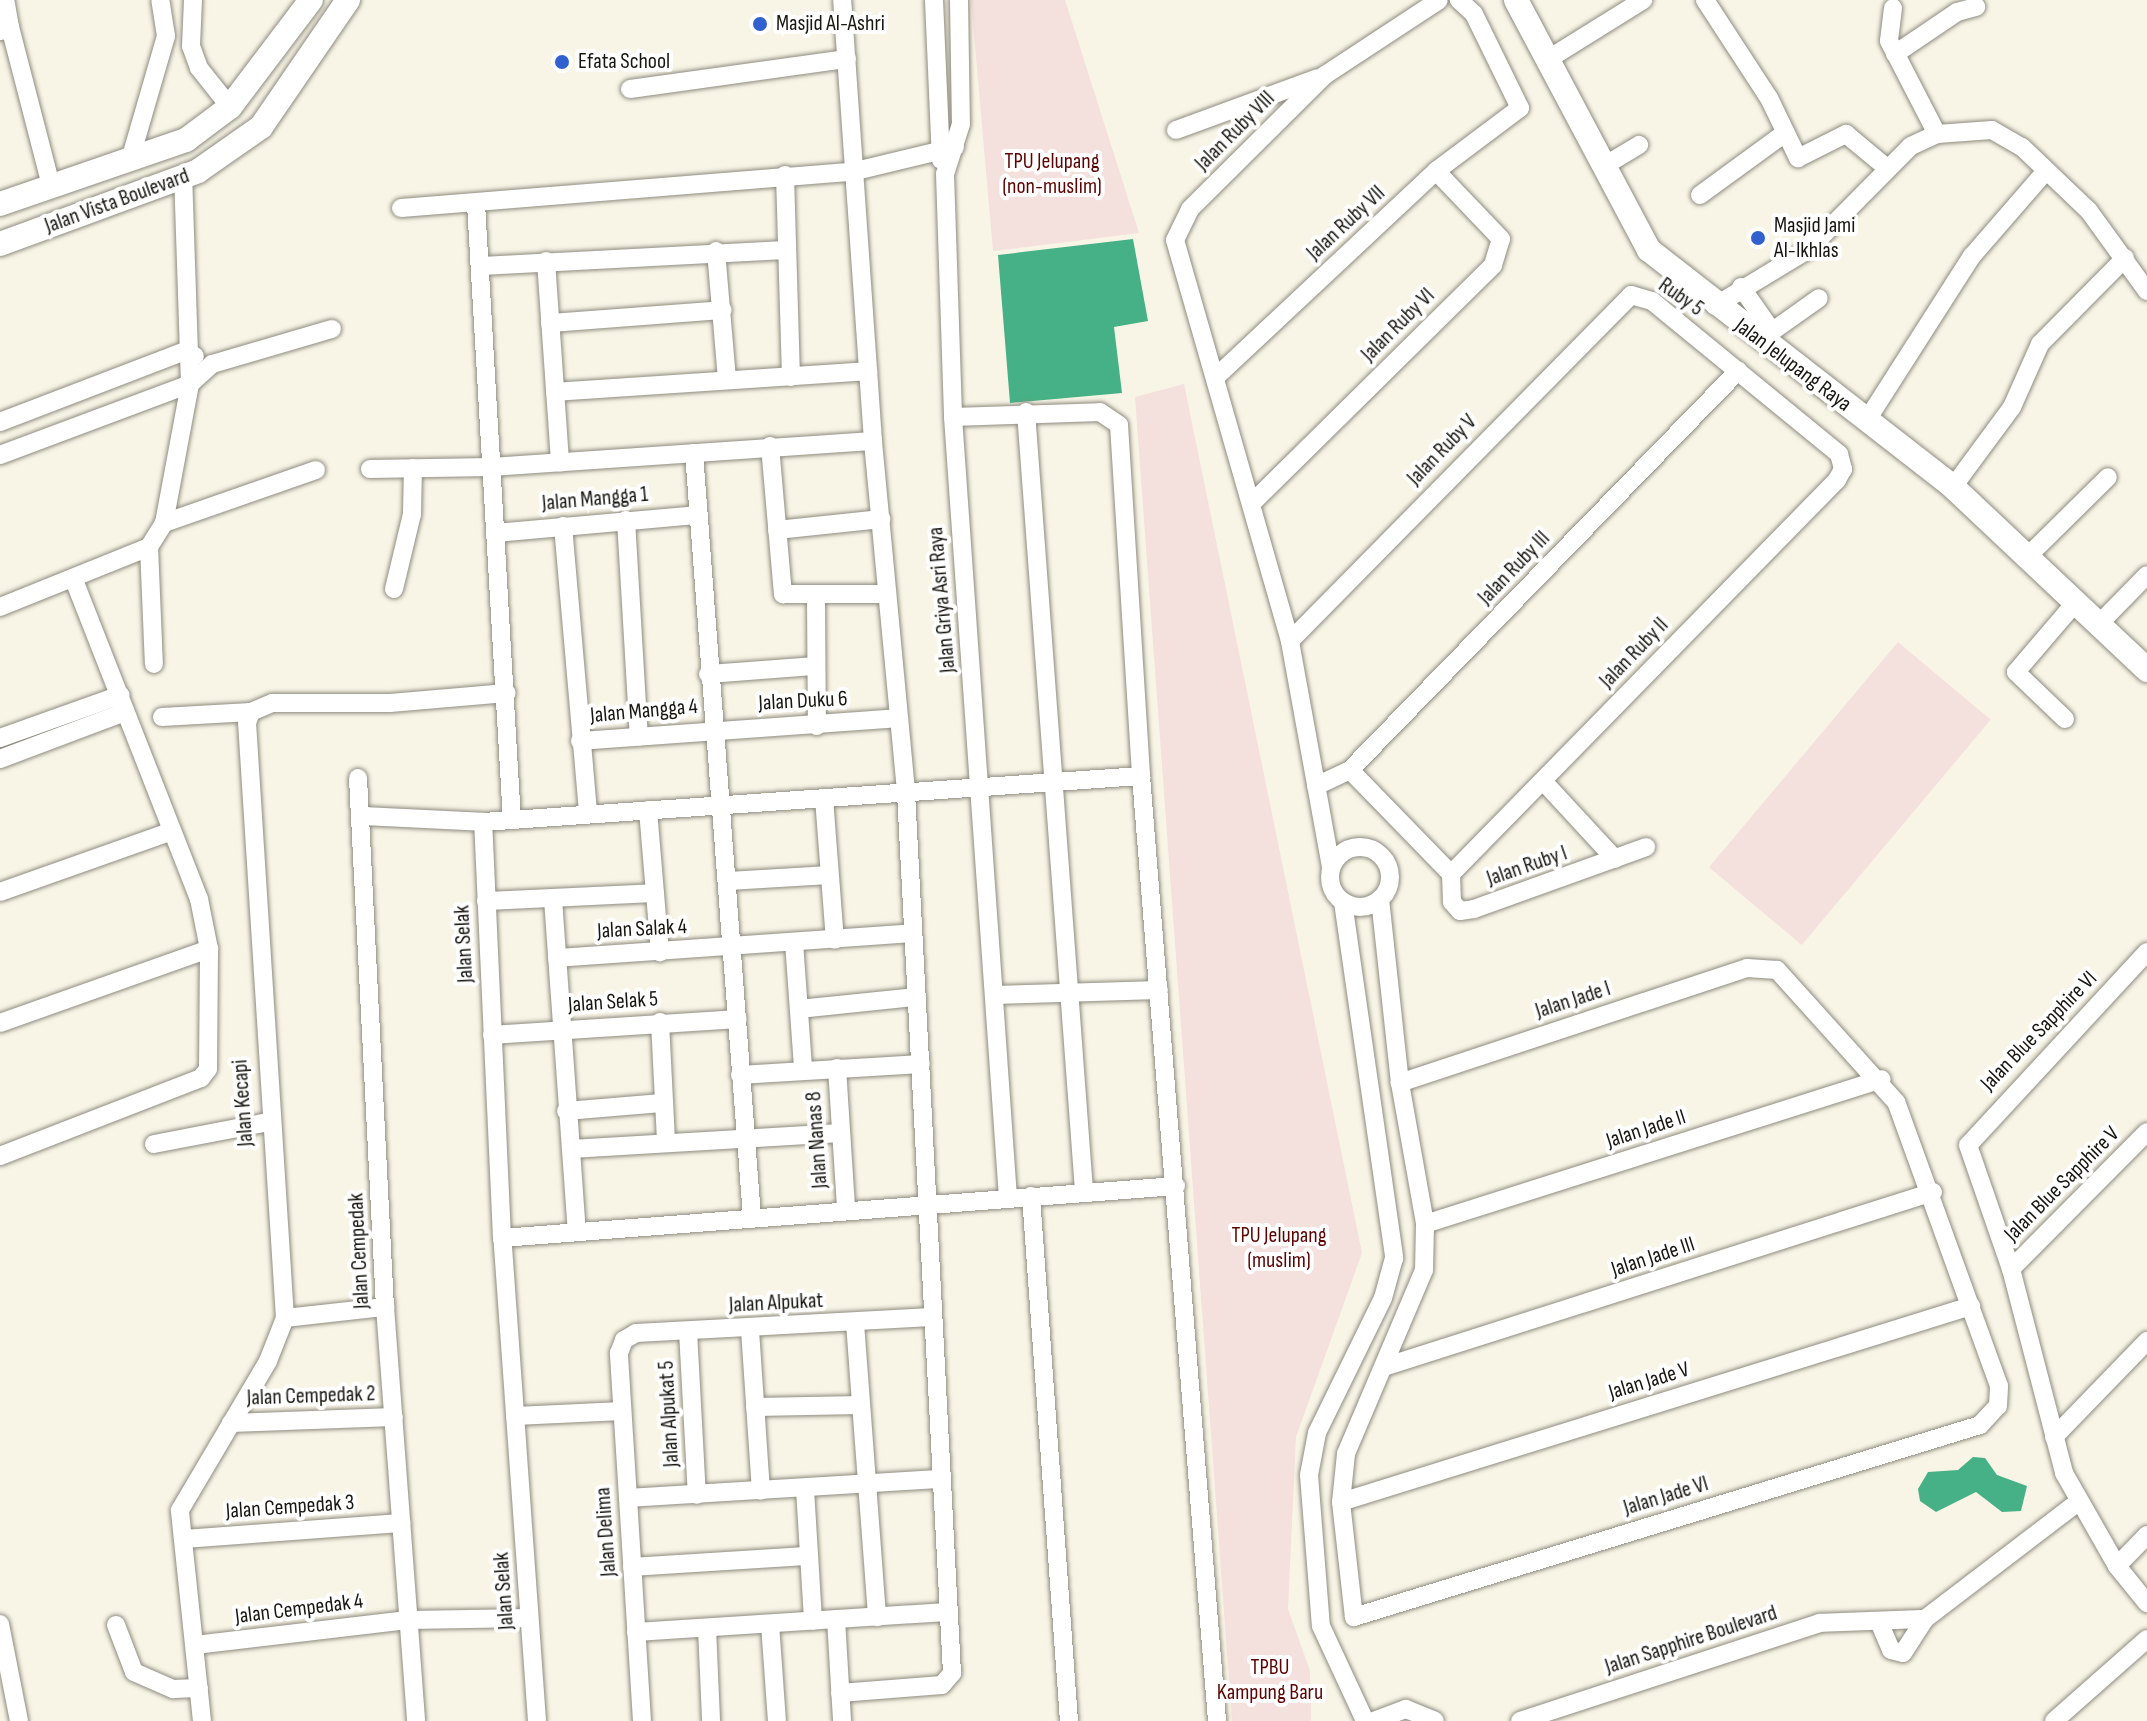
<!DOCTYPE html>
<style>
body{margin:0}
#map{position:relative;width:2147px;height:1721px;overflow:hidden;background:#f8f5e7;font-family:"Sofia Sans Condensed",sans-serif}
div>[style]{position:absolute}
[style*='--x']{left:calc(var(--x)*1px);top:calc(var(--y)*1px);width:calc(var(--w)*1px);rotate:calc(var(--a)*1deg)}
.green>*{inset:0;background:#f4e0dd;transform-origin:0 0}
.water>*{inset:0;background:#46b186}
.roads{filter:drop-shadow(0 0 2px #8e8b7f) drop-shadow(0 0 2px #8e8b7f)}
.minor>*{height:18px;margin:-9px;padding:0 9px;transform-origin:9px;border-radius:9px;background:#fff}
.minor>.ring{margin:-9px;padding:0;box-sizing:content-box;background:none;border:18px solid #fff;border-radius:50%}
.tertiary>*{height:24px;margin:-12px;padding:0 12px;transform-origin:12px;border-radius:12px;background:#fff}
.dots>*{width:22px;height:22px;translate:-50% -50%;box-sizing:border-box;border:4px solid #fff;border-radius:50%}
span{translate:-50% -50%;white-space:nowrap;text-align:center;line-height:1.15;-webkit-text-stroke:8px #fff;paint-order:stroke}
.poi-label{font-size:22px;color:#171611}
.left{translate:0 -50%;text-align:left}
.street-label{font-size:22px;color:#171611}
.park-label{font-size:22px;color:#5c0402}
</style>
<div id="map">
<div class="green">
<i style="clip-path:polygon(971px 0,1065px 0,1139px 233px,993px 251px)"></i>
<i style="clip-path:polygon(1184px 384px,1362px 1253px,1296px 1437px,1288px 1609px,1310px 1671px,1311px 1721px,1232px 1721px,1135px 397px)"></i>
<i style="left:1898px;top:642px;width:121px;height:294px;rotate:40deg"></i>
</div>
<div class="water">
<i style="clip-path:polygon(1133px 239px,1148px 321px,1114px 327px,1122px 393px,1010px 403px,998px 255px)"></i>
<i style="clip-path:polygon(1973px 1457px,1985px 1458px,1997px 1475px,2027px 1486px,2021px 1511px,2002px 1512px,1976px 1492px,1936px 1512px,1920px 1501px,1918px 1489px,1928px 1472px,1958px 1470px)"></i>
</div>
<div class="roads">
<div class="minor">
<i style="--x:193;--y:0;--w:46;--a:92.5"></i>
<i style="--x:191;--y:46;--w:23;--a:70"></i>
<i style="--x:199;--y:68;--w:50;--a:51.5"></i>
<i style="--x:934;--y:0;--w:160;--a:87.5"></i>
<i style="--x:959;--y:0;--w:124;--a:89.1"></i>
<i style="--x:961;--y:124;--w:52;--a:107.7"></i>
<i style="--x:945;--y:174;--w:243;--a:88.1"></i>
<i style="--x:953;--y:417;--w:783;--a:85.97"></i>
<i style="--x:1705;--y:0;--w:117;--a:56.9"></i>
<i style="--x:1769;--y:98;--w:67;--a:64.2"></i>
<i style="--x:1798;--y:158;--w:54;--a:-26.6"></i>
<i style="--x:1846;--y:134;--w:53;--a:39.7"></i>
<i style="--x:1893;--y:8;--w:33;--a:97"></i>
<i style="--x:1889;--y:41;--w:105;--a:62.7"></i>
<i style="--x:10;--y:27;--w:164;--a:75.5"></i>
<i style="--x:1;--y:31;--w:10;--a:-24"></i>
<i style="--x:10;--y:27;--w:27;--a:-100"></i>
<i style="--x:1895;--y:54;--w:75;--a:-34.1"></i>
<i style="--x:1957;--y:12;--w:20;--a:-15"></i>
<i style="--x:1550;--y:58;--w:110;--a:-31.9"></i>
<i style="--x:630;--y:89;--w:219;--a:-7.9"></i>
<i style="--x:1176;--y:130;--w:151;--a:-20.1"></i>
<i style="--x:130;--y:160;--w:129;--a:-73.8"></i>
<i style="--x:166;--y:36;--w:36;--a:-99"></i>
<i style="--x:1604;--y:166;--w:41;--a:-31"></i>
<i style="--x:785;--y:175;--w:202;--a:88.3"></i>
<i style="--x:1700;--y:195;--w:105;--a:-36.1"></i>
<i style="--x:476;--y:204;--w:617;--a:86.66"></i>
<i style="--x:401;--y:208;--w:452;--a:-4.6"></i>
<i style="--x:852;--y:172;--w:106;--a:-13.6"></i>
<i style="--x:716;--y:251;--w:129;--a:85.1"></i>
<i style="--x:546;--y:261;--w:202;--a:86"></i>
<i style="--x:481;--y:266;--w:305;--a:-3"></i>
<i style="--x:1741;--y:287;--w:54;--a:54.8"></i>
<i style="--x:1715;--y:306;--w:110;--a:-31.2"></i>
<i style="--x:1809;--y:249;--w:145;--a:-45.3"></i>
<i style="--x:1911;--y:146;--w:29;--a:-25"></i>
<i style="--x:1937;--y:134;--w:55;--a:-4.2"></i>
<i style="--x:1992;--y:130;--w:34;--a:30"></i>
<i style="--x:2022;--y:147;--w:93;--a:43.7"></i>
<i style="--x:2089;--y:211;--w:99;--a:54.1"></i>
<i style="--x:550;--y:323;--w:173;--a:-4.3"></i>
<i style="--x:1760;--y:340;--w:72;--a:-35.4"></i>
<i style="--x:1217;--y:376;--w:300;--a:-43.1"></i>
<i style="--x:1436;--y:171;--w:105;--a:-36.9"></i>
<i style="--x:1520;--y:108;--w:105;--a:-116.1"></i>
<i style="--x:1474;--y:14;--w:21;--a:-137"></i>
<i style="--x:555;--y:392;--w:314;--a:-3.8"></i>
<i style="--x:1026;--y:412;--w:781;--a:85.74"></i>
<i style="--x:953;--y:417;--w:147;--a:-1.9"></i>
<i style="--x:1100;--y:412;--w:23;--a:34"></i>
<i style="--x:1119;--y:425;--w:352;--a:86.4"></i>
<i style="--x:1141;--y:776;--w:948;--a:85.4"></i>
<i style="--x:1867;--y:420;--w:195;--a:-57.4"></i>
<i style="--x:1972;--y:256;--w:111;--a:-49"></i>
<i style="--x:0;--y:422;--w:198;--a:-21"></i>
<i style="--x:185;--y:351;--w:11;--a:27"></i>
<i style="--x:770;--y:446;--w:149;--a:85"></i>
<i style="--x:783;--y:594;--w:104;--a:0"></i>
<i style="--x:694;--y:453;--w:766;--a:85.66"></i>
<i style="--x:0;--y:455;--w:203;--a:-20.5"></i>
<i style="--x:190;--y:384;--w:30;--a:-42"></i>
<i style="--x:212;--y:364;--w:125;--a:-16.3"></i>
<i style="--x:370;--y:469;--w:121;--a:-0.9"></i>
<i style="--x:491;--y:467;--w:383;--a:-3.9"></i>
<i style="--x:1953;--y:487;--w:99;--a:-53.6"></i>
<i style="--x:2012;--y:407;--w:69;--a:-66"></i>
<i style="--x:2040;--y:344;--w:121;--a:-45.3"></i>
<i style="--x:1251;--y:504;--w:340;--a:-44.6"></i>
<i style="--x:1493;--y:265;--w:27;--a:-73"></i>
<i style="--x:1501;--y:239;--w:94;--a:-133.7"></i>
<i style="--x:626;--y:520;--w:217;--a:86.6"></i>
<i style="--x:164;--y:523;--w:141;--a:-79.4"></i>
<i style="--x:190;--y:384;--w:207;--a:-91.9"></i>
<i style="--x:563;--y:526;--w:289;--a:85"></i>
<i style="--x:777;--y:530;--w:105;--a:-6"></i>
<i style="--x:496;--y:533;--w:203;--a:-5.1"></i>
<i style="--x:149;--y:547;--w:117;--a:87.6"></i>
<i style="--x:2028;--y:556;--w:112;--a:-44.6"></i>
<i style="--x:394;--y:589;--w:77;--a:-76.5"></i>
<i style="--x:412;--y:514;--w:46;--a:-88.8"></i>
<i style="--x:816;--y:598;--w:128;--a:89.6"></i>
<i style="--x:0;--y:607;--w:161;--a:-21.9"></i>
<i style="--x:149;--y:547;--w:28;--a:-58"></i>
<i style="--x:164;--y:523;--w:161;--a:-19.2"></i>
<i style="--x:2097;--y:626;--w:71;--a:-45.6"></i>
<i style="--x:1290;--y:641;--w:486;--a:-45.4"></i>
<i style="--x:1631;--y:295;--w:22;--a:16"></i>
<i style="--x:1652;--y:301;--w:242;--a:39.3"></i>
<i style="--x:1839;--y:454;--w:16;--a:75"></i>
<i style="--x:1843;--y:469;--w:13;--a:119"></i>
<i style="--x:1837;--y:480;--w:552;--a:134.41"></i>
<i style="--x:708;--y:674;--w:106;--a:-4.3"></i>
<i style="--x:162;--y:717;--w:89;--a:-3.2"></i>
<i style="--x:2065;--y:719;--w:68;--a:-136.2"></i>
<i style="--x:2016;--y:672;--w:89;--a:-49.5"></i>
<i style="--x:0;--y:738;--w:128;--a:-19.6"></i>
<i style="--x:580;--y:741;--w:319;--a:-4.1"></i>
<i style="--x:0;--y:759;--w:134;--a:-20.6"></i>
<i style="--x:1350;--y:770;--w:145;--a:45.8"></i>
<i style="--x:358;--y:778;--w:530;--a:87.08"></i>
<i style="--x:385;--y:1307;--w:415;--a:85.7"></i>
<i style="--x:1543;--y:781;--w:106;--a:47.3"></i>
<i style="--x:1316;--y:786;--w:38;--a:-25"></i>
<i style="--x:1350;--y:770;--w:557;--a:-45.8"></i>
<i style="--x:824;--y:798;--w:142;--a:85.6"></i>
<i style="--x:648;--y:810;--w:143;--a:85.2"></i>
<i style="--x:362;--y:816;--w:121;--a:2.8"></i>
<i class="ring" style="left:1330px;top:847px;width:42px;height:42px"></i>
<i style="--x:1331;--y:867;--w:230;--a:-100.3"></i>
<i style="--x:1290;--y:641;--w:417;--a:-106"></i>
<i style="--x:1175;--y:240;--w:34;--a:-64"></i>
<i style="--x:1190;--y:209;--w:190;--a:-44.8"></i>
<i style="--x:1325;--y:75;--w:136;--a:-33.3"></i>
<i style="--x:1451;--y:874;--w:28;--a:88"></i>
<i style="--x:1452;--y:902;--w:12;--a:48"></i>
<i style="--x:1460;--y:911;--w:14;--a:-8"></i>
<i style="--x:1474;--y:909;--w:183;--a:-19.8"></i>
<i style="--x:729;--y:881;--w:100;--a:-3.4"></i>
<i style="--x:0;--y:892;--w:182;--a:-19.5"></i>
<i style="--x:553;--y:899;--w:332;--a:85.9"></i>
<i style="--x:1380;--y:899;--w:185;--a:83.8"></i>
<i style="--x:1400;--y:1083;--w:143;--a:79.9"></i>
<i style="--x:1425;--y:1224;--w:46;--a:91.2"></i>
<i style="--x:1424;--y:1270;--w:200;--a:113"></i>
<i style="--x:1346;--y:1454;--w:48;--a:95.9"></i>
<i style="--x:1341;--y:1502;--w:116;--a:83.6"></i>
<i style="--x:1354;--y:1617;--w:655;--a:-17.05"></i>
<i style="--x:1980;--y:1425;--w:26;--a:-47"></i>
<i style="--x:1998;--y:1406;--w:20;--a:-87"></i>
<i style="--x:1999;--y:1386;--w:302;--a:-109.9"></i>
<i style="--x:1896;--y:1102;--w:178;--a:-132"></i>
<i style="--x:1777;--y:970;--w:30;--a:-176"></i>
<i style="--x:1747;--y:968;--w:366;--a:161.7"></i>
<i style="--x:486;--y:901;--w:169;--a:-2.7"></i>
<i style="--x:1343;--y:902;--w:360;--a:81.8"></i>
<i style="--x:1394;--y:1258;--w:41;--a:105.4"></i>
<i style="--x:1383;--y:1298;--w:150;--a:116.1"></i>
<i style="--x:1317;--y:1433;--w:43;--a:100.8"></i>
<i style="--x:1309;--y:1475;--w:151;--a:85.5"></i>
<i style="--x:1321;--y:1626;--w:105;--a:65.1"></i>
<i style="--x:794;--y:942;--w:127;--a:85.9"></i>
<i style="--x:2147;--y:952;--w:263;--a:132.8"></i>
<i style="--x:1968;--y:1145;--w:131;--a:70.9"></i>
<i style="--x:2011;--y:1269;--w:211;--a:75.4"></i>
<i style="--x:2064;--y:1473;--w:107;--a:60.3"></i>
<i style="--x:2117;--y:1566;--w:48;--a:51"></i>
<i style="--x:557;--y:958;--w:355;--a:-4"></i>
<i style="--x:994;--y:995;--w:165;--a:-1.7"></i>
<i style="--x:799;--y:1009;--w:118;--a:-5.9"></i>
<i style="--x:660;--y:1022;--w:120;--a:87.1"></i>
<i style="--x:0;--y:1023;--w:222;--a:-19.5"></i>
<i style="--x:492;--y:1035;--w:246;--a:-3.7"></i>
<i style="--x:837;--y:1068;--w:141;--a:86.3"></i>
<i style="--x:740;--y:1075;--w:181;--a:-3.5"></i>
<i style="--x:566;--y:1111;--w:96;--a:-4.8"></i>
<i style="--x:154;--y:1144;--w:116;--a:-10.9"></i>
<i style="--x:571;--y:1149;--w:270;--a:-3.4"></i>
<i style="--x:0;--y:1156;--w:216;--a:-21.2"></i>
<i style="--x:201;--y:1078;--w:11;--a:-52"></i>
<i style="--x:208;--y:1069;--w:120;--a:-89.5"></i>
<i style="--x:209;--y:949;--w:51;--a:-101.3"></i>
<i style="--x:199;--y:899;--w:343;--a:-111.4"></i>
<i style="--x:1031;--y:1196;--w:526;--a:85.86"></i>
<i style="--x:1425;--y:1224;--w:479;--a:-17.6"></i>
<i style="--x:502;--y:1238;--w:676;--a:-4.41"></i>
<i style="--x:2011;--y:1269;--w:193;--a:-45.2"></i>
<i style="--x:285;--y:1318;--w:101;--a:-6.3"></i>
<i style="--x:855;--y:1323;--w:295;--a:85.7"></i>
<i style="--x:750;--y:1330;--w:161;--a:86.1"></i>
<i style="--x:688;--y:1331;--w:164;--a:86.9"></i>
<i style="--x:1387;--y:1366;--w:573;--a:-17.68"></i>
<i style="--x:755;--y:1407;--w:106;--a:-1.1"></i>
<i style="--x:515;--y:1416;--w:107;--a:-2.7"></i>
<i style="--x:231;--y:1423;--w:163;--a:-2.1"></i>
<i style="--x:2054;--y:1437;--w:134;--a:-45.9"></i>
<i style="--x:805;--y:1489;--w:132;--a:86.5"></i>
<i style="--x:628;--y:1498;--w:314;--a:-3.5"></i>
<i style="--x:1341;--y:1502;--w:660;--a:-17.28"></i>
<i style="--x:183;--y:1539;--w:219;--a:-4.2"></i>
<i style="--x:2117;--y:1566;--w:43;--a:-45.9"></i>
<i style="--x:632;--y:1567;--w:177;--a:-3.6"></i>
<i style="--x:836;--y:1619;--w:102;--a:86.6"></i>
<i style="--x:0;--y:1624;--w:99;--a:78.9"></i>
<i style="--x:770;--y:1624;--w:97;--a:85.9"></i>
<i style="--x:1880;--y:1624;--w:28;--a:67"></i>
<i style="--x:1891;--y:1650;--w:12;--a:14"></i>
<i style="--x:1903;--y:1653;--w:40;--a:-57.1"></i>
<i style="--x:116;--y:1625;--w:50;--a:69"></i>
<i style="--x:134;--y:1672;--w:43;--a:23.6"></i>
<i style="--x:173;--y:1689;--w:26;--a:-2"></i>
<i style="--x:707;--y:1628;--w:93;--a:87.5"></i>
<i style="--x:636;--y:1632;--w:311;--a:-3.7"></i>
<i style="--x:195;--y:1645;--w:214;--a:-6.7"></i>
<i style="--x:408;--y:1620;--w:121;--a:-0.9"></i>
<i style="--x:840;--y:1693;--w:102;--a:-4.5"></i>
<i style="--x:942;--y:1685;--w:16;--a:-50"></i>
<i style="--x:952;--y:1673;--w:883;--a:-92.99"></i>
<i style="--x:906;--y:791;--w:352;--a:-95.4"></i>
<i style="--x:873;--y:441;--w:442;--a:-94"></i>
<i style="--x:202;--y:1721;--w:212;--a:-96"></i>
<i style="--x:180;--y:1510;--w:173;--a:-59.4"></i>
<i style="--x:268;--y:1361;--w:46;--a:-68.4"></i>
<i style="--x:285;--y:1318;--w:596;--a:-93.65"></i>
<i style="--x:247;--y:723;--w:12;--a:-70"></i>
<i style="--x:251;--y:712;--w:23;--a:-23"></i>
<i style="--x:272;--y:703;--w:118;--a:0"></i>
<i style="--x:390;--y:703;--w:117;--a:-4.9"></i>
<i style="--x:537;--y:1721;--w:484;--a:-94.1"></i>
<i style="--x:502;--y:1238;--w:416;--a:-92.6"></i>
<i style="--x:483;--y:822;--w:660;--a:-4"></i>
<i style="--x:642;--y:1721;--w:369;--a:-93.6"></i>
<i style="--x:619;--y:1353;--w:14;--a:-69"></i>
<i style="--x:624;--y:1340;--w:14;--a:-30"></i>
<i style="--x:636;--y:1333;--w:296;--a:-3.1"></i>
<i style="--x:1374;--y:1721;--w:34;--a:-21"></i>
<i style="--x:1406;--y:1709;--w:31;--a:22"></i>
<i style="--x:1520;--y:1721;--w:315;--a:-18.1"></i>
<i style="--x:1819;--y:1623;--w:106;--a:-2.2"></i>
<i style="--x:1925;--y:1619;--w:193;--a:-37.4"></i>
<i style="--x:2054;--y:1721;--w:124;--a:-41.4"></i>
</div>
<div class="tertiary">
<i style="--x:1516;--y:0;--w:283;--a:62"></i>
<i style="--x:1649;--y:250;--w:385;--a:37.9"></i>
<i style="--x:1953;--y:487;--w:267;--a:43.3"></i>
<i style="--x:0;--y:204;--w:197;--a:-19"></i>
<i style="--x:186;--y:140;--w:55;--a:-36.9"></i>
<i style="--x:230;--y:107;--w:134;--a:-52.9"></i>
<i style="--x:0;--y:244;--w:211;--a:-20.2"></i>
<i style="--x:198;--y:171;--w:77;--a:-34.9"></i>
<i style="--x:261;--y:127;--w:154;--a:-55.6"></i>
</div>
</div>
<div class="dots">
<i style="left:760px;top:24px;background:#3160cf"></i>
<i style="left:562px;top:62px;background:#3160cf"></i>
<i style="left:1758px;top:238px;background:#3160cf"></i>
</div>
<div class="poi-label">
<span class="left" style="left:776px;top:24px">Masjid Al-Ashri</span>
<span class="left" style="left:578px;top:62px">Efata School</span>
<span class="left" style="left:1774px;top:238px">Masjid Jami<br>Al-Ikhlas</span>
</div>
<div class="street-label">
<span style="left:1235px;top:131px;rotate:-45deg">Jalan Ruby VIII</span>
<span style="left:117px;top:201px;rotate:-20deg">Jalan Vista Boulevard</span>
<span style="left:1346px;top:223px;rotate:-43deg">Jalan Ruby VII</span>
<span style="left:1681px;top:297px;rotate:35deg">Ruby 5</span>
<span style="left:1398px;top:325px;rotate:-45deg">Jalan Ruby VI</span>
<span style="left:1793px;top:365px;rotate:37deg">Jalan Jelupang Raya</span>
<span style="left:1442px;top:450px;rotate:-46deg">Jalan Ruby V</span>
<span style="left:595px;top:499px;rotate:-5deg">Jalan Mangga 1</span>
<span style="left:1514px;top:568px;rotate:-46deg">Jalan Ruby III</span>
<span style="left:942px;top:600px;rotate:-95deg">Jalan Griya Asri Raya</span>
<span style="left:1634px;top:653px;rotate:-46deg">Jalan Ruby II</span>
<span style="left:803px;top:701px;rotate:-3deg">Jalan Duku 6</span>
<span style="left:644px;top:711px;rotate:-5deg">Jalan Mangga 4</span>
<span style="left:1527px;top:866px;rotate:-19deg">Jalan Ruby I</span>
<span style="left:642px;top:929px;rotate:-3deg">Jalan Salak 4</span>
<span style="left:464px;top:944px;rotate:-93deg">Jalan Selak</span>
<span style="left:1573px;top:1000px;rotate:-18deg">Jalan Jade I</span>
<span style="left:613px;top:1002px;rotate:-4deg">Jalan Selak 5</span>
<span style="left:2039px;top:1031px;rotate:-46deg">Jalan Blue Sapphire VI</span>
<span style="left:243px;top:1103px;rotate:-94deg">Jalan Kecapi</span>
<span style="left:1646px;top:1129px;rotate:-18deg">Jalan Jade II</span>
<span style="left:817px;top:1140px;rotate:-94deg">Jalan Nanas 8</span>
<span style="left:2062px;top:1184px;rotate:-45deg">Jalan Blue Sapphire V</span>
<span style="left:359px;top:1251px;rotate:-93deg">Jalan Cempedak</span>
<span style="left:1653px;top:1257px;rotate:-18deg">Jalan Jade III</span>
<span style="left:776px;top:1303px;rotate:-3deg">Jalan Alpukat</span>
<span style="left:1649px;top:1381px;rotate:-17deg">Jalan Jade V</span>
<span style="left:311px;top:1396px;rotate:-2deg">Jalan Cempedak 2</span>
<span style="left:669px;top:1414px;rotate:-93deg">Jalan Alpukat 5</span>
<span style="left:1666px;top:1496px;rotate:-17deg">Jalan Jade VI</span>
<span style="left:290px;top:1507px;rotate:-4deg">Jalan Cempedak 3</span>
<span style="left:606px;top:1532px;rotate:-94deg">Jalan Delima</span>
<span style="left:504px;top:1591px;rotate:-94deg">Jalan Selak</span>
<span style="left:299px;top:1609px;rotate:-7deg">Jalan Cempedak 4</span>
<span style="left:1691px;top:1640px;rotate:-18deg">Jalan Sapphire Boulevard</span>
</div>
<div class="park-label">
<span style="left:1052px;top:174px">TPU Jelupang<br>(non-muslim)</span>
<span style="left:1279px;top:1248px">TPU Jelupang<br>(muslim)</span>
<span style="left:1270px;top:1680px">TPBU<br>Kampung Baru</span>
</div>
</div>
